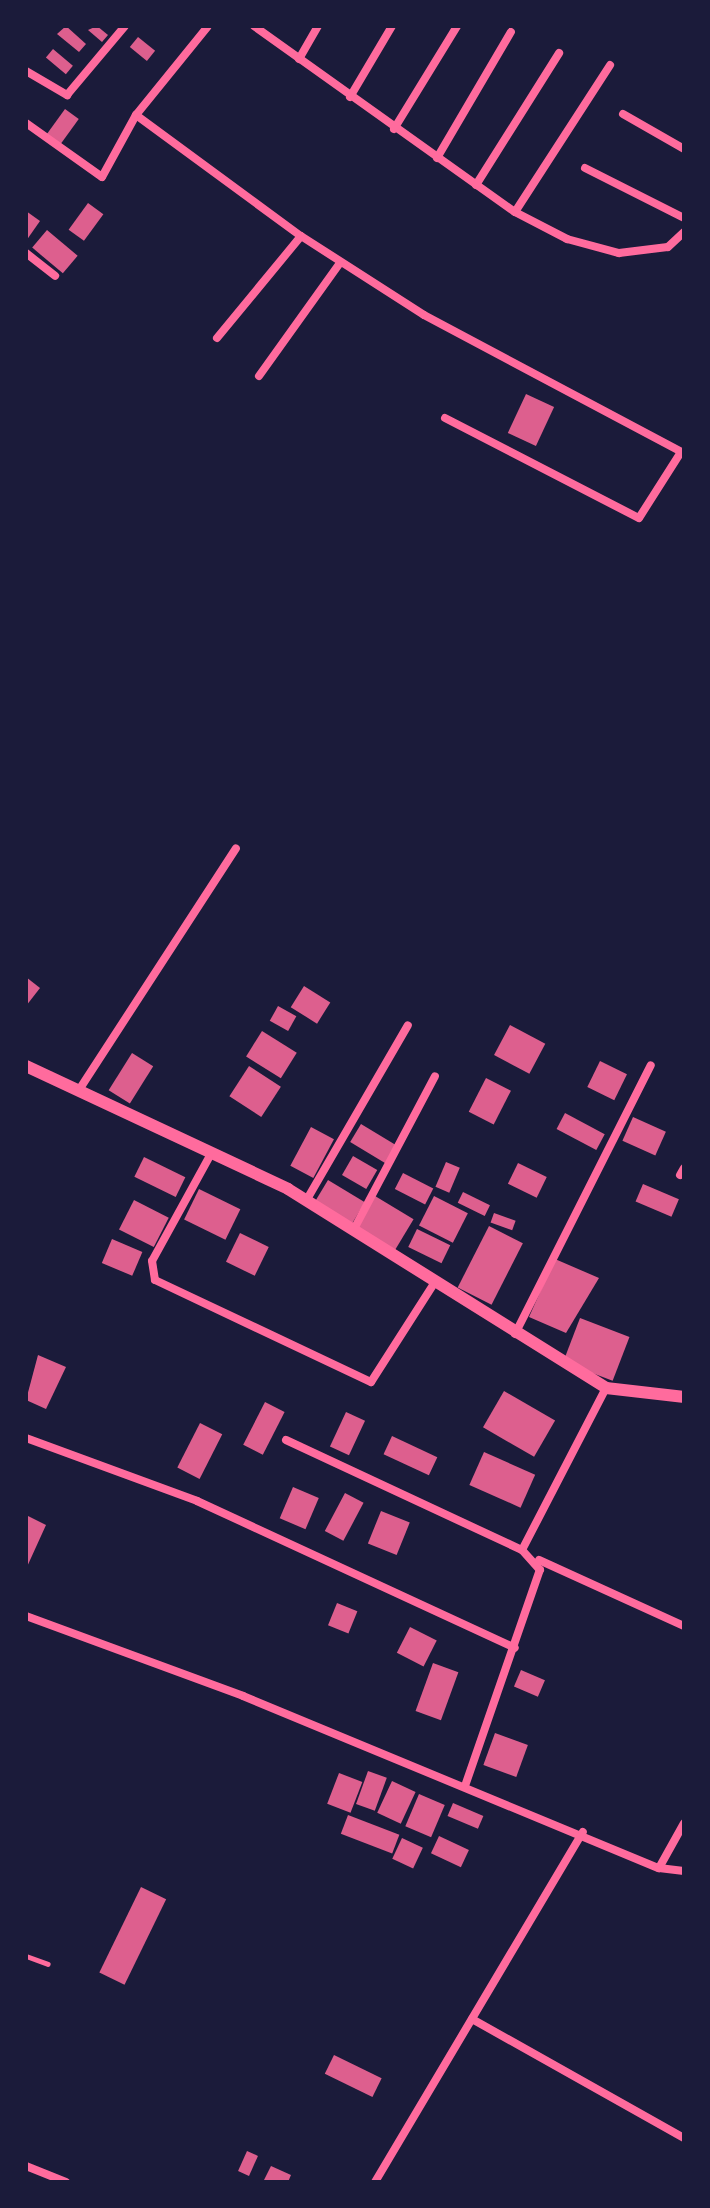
<!DOCTYPE html>
<style>
body{margin:0}
#map{position:relative;width:710px;height:2208px;overflow:hidden;background:#1b1b3a;font-family:"Titillium Web",sans-serif}
div>[style]{position:absolute}
[style*='--x']{left:calc(var(--x)*1px);top:calc(var(--y)*1px);width:calc(var(--w)*1px);rotate:calc(var(--a)*1deg)}
.building>*{inset:0;background:#dd5f8e;transform-origin:0 0}
.service>*{height:5px;margin:-2.5px;padding:0 2.5px;transform-origin:2.5px;border-radius:2.5px;background:#ff6b9d}
.minor>*{height:8px;margin:-4px;padding:0 4px;transform-origin:4px;border-radius:4px;background:#ff6b9d}
.tertiary>*{height:12px;margin:-6px;padding:0 6px;transform-origin:6px;border-radius:6px;background:#ff6b9d}
span{translate:-50% -50%;white-space:nowrap;text-align:center;line-height:1.15;-webkit-text-stroke:6px #1b1b3a;paint-order:stroke}
.frame{position:absolute;inset:0;border:28px solid #1b1b3a;pointer-events:none}
</style>
<div id="map">
<div class="building">
<i style="clip-path:polygon(66px 26px,86px 44px,79px 52px,57px 34px)"></i>
<i style="clip-path:polygon(97px 26px,108px 35px,102px 42px,88px 30px)"></i>
<i style="left:138px;top:37px;width:22px;height:13px;rotate:39deg"></i>
<i style="left:53px;top:49px;width:26px;height:11px;rotate:40deg"></i>
<i style="left:65px;top:109px;width:17px;height:32px;rotate:36deg"></i>
<i style="left:88px;top:203px;width:19px;height:33px;rotate:36deg"></i>
<i style="clip-path:polygon(26px 211px,40px 221px,26px 241px)"></i>
<i style="left:47px;top:230px;width:40px;height:23px;rotate:40deg"></i>
<i style="left:526px;top:394px;width:31px;height:43px;rotate:25deg"></i>
<i style="clip-path:polygon(26px 977px,40px 988px,26px 1006px)"></i>
<i style="left:304px;top:986px;width:31px;height:25px;rotate:32deg"></i>
<i style="left:278px;top:1006px;width:21px;height:17px;rotate:29deg"></i>
<i style="left:510px;top:1025px;width:40px;height:34px;rotate:28deg"></i>
<i style="left:262px;top:1031px;width:41px;height:30px;rotate:32deg"></i>
<i style="left:132px;top:1053px;width:25px;height:44px;rotate:32deg"></i>
<i style="left:600px;top:1061px;width:30px;height:29px;rotate:26deg"></i>
<i style="left:249px;top:1066px;width:38px;height:36px;rotate:33deg"></i>
<i style="left:486px;top:1078px;width:28px;height:38px;rotate:27deg"></i>
<i style="left:565px;top:1113px;width:45px;height:18px;rotate:28deg"></i>
<i style="left:633px;top:1117px;width:36px;height:26px;rotate:24deg"></i>
<i style="left:361px;top:1124px;width:42px;height:21px;rotate:31deg"></i>
<i style="left:311px;top:1127px;width:26px;height:44px;rotate:28deg"></i>
<i style="left:353px;top:1156px;width:28px;height:22px;rotate:30deg"></i>
<i style="left:144px;top:1157px;width:46px;height:22px;rotate:26deg"></i>
<i style="left:446px;top:1162px;width:15px;height:27px;rotate:23deg"></i>
<i style="left:518px;top:1163px;width:32px;height:23px;rotate:26deg"></i>
<i style="left:403px;top:1173px;width:34px;height:18px;rotate:27deg"></i>
<i style="left:328px;top:1180px;width:43px;height:26px;rotate:31deg"></i>
<i style="left:643px;top:1184px;width:39px;height:19px;rotate:23deg"></i>
<i style="left:199px;top:1189px;width:46px;height:34px;rotate:26deg"></i>
<i style="left:463px;top:1192px;width:30px;height:12px;rotate:26deg"></i>
<i style="left:375px;top:1196px;width:45px;height:36px;rotate:31deg"></i>
<i style="left:434px;top:1196px;width:38px;height:33px;rotate:27deg"></i>
<i style="left:134px;top:1200px;width:39px;height:33px;rotate:27deg"></i>
<i style="left:494px;top:1213px;width:23px;height:10px;rotate:20deg"></i>
<i style="left:489px;top:1226px;width:38px;height:69px;rotate:27deg"></i>
<i style="left:417px;top:1229px;width:37px;height:20px;rotate:26deg"></i>
<i style="left:240px;top:1233px;width:32px;height:32px;rotate:26deg"></i>
<i style="left:112px;top:1239px;width:33px;height:26px;rotate:23deg"></i>
<i style="clip-path:polygon(555px 1259px,599px 1278px,566px 1333px,529px 1317px)"></i>
<i style="left:580px;top:1318px;width:53px;height:47px;rotate:21deg"></i>
<i style="clip-path:polygon(38px 1355px,66px 1367px,46px 1409px,26px 1400px)"></i>
<i style="left:504px;top:1391px;width:59px;height:42px;rotate:30deg"></i>
<i style="left:265px;top:1402px;width:22px;height:48px;rotate:27deg"></i>
<i style="left:346px;top:1412px;width:21px;height:38px;rotate:25deg"></i>
<i style="left:200px;top:1423px;width:25px;height:50px;rotate:27deg"></i>
<i style="left:392px;top:1436px;width:50px;height:20px;rotate:25deg"></i>
<i style="left:484px;top:1452px;width:56px;height:36px;rotate:24deg"></i>
<i style="left:293px;top:1487px;width:28px;height:34px;rotate:23deg"></i>
<i style="left:345px;top:1493px;width:21px;height:43px;rotate:28deg"></i>
<i style="left:381px;top:1511px;width:31px;height:35px;rotate:22deg"></i>
<i style="clip-path:polygon(26px 1515px,46px 1525px,26px 1569px)"></i>
<i style="left:337px;top:1603px;width:22px;height:24px;rotate:22deg"></i>
<i style="left:410px;top:1627px;width:30px;height:29px;rotate:27deg"></i>
<i style="left:433px;top:1663px;width:27px;height:51px;rotate:20deg"></i>
<i style="left:521px;top:1670px;width:26px;height:18px;rotate:23deg"></i>
<i style="left:495px;top:1733px;width:35px;height:34px;rotate:20deg"></i>
<i style="left:368px;top:1771px;width:20px;height:35px;rotate:20deg"></i>
<i style="left:339px;top:1773px;width:25px;height:33px;rotate:21deg"></i>
<i style="left:392px;top:1781px;width:26px;height:35px;rotate:25deg"></i>
<i style="left:419px;top:1794px;width:28px;height:35px;rotate:23deg"></i>
<i style="left:453px;top:1803px;width:33px;height:14px;rotate:23deg"></i>
<i style="left:348px;top:1815px;width:55px;height:20px;rotate:21deg"></i>
<i style="left:439px;top:1836px;width:33px;height:19px;rotate:25deg"></i>
<i style="left:402px;top:1838px;width:23px;height:23px;rotate:25deg"></i>
<i style="left:141px;top:1887px;width:28px;height:95px;rotate:26deg"></i>
<i style="left:334px;top:2055px;width:53px;height:21px;rotate:26deg"></i>
<i style="left:247px;top:2151px;width:12px;height:22px;rotate:24deg"></i>
<i style="clip-path:polygon(271px 2166px,291px 2175px,288px 2182px,263px 2182px)"></i>
</div>
<div class="service">
<i style="--x:26;--y:1956;--w:23;--a:20"></i>
</div>
<div class="minor">
<i style="--x:254;--y:26;--w:320;--a:35.5"></i>
<i style="--x:515;--y:212;--w:59;--a:27.4"></i>
<i style="--x:567;--y:239;--w:54;--a:15.1"></i>
<i style="--x:619;--y:253;--w:49;--a:-7"></i>
<i style="--x:668;--y:247;--w:22;--a:-43"></i>
<i style="--x:299;--y:59;--w:38;--a:-60"></i>
<i style="--x:26;--y:71;--w:48;--a:30.3"></i>
<i style="--x:67;--y:95;--w:90;--a:-50"></i>
<i style="--x:350;--y:97;--w:82;--a:-59.4"></i>
<i style="--x:623;--y:114;--w:70;--a:29.8"></i>
<i style="--x:136;--y:115;--w:205;--a:36.3"></i>
<i style="--x:301;--y:236;--w:146;--a:32.7"></i>
<i style="--x:424;--y:315;--w:294;--a:28"></i>
<i style="--x:26;--y:123;--w:93;--a:35.4"></i>
<i style="--x:102;--y:177;--w:71;--a:-61.3"></i>
<i style="--x:136;--y:115;--w:114;--a:-51"></i>
<i style="--x:394;--y:129;--w:121;--a:-58.5"></i>
<i style="--x:437;--y:158;--w:146;--a:-59.6"></i>
<i style="--x:585;--y:168;--w:111;--a:26.8"></i>
<i style="--x:476;--y:185;--w:156;--a:-57.8"></i>
<i style="--x:515;--y:212;--w:175;--a:-57.1"></i>
<i style="--x:26;--y:253;--w:37;--a:38"></i>
<i style="--x:217;--y:338;--w:132;--a:-50.5"></i>
<i style="--x:259;--y:376;--w:139;--a:-54.4"></i>
<i style="--x:445;--y:418;--w:218;--a:27.3"></i>
<i style="--x:639;--y:518;--w:78;--a:-57.5"></i>
<i style="--x:79;--y:1090;--w:288;--a:-57"></i>
<i style="--x:212;--y:1152;--w:124;--a:118.8"></i>
<i style="--x:152;--y:1261;--w:19;--a:81"></i>
<i style="--x:155;--y:1280;--w:239;--a:25.3"></i>
<i style="--x:371;--y:1382;--w:115;--a:-57.4"></i>
<i style="--x:680;--y:1175;--w:8;--a:-60"></i>
<i style="--x:306;--y:1201;--w:203;--a:-59.9"></i>
<i style="--x:353;--y:1231;--w:175;--a:-62.1"></i>
<i style="--x:515;--y:1334;--w:301;--a:-63.2"></i>
<i style="--x:26;--y:1438;--w:182;--a:20.2"></i>
<i style="--x:197;--y:1501;--w:350;--a:24.8"></i>
<i style="--x:286;--y:1440;--w:260;--a:25"></i>
<i style="--x:539;--y:1560;--w:159;--a:24.5"></i>
<i style="--x:26;--y:1616;--w:231;--a:20.2"></i>
<i style="--x:243;--y:1696;--w:450;--a:22.5"></i>
<i style="--x:659;--y:1868;--w:25;--a:7"></i>
<i style="--x:465;--y:1786;--w:229;--a:-70.9"></i>
<i style="--x:540;--y:1570;--w:27;--a:-132"></i>
<i style="--x:522;--y:1550;--w:182;--a:-62.6"></i>
<i style="--x:659;--y:1868;--w:51;--a:-60.9"></i>
<i style="--x:472;--y:2019;--w:243;--a:29.3"></i>
<i style="--x:26;--y:2166;--w:43;--a:21.8"></i>
<i style="--x:375;--y:2182;--w:407;--a:-59.3"></i>
</div>
<div class="tertiary">
<i style="--x:26;--y:1066;--w:289;--a:25.1"></i>
<i style="--x:288;--y:1189;--w:375;--a:32"></i>
<i style="--x:606;--y:1388;--w:79;--a:6.6"></i>
</div>
<div class="frame"></div>
</div>
